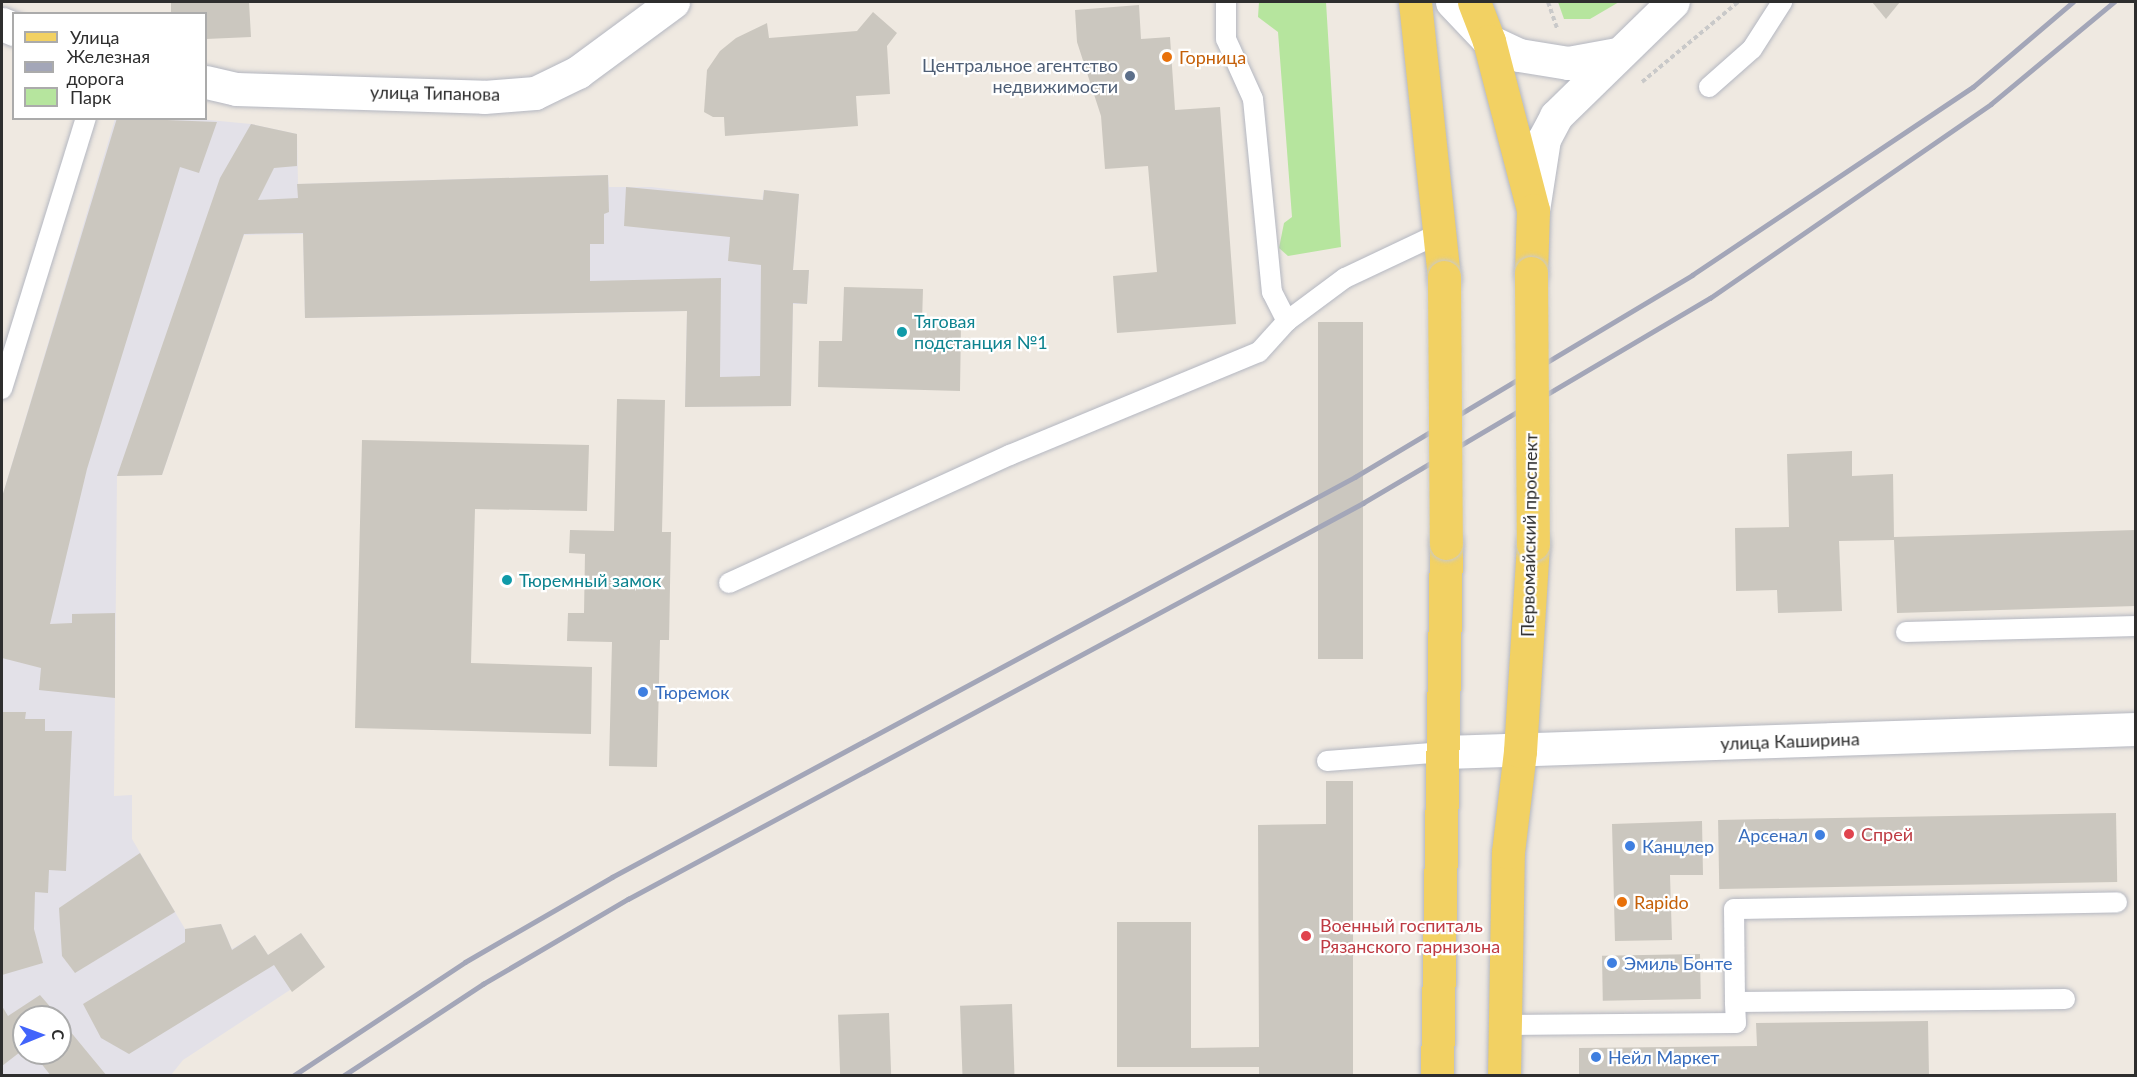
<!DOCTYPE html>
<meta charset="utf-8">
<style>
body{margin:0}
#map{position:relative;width:2137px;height:1077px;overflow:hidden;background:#efe9e1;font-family:Lato,sans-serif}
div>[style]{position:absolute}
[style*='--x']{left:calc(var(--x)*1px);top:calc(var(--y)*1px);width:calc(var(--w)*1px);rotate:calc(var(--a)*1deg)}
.industrial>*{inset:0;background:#e3e1e8}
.green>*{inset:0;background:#b6e59e}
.building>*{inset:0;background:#cbc7bf;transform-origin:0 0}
.path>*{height:4px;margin-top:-2px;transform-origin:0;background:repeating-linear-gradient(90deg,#c9c9c9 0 4.5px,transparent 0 7.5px)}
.roads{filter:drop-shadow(0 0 2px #b4b7c1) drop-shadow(0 0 2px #b4b7c1)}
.service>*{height:20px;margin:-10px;padding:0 10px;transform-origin:10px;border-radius:10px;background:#fff}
.minor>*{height:33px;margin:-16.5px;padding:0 16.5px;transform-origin:16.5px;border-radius:16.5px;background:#fff}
.secondary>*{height:33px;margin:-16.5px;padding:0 16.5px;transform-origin:16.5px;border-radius:16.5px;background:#fff}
.primary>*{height:33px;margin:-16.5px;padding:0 16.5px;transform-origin:16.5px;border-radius:16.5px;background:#f2d163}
.rail>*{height:4.5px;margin:-2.25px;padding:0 2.25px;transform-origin:2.25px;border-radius:2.25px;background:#a3a6b8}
.bridges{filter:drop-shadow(0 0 2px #c9c9c9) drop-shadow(0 0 2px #c9c9c9)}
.primary-bridge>*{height:33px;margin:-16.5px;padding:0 16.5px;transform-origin:16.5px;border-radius:16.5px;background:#f2d163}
.dots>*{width:16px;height:16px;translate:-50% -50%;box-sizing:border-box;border:3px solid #fff;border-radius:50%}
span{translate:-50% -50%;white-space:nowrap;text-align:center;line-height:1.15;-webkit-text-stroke:4.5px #fff;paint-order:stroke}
.food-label{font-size:18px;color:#c56008}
.left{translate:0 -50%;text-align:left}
.service-label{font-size:18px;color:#4e5e75}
.right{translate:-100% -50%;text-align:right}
.street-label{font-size:18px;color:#2e2e2e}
.culture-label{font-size:18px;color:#0d838f}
.shop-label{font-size:18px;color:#366cbe}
.health-label{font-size:18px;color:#be3a42}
.frame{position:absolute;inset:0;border:3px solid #2e2e2e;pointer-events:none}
.legend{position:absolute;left:12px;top:12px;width:195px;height:108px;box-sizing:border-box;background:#fff;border:2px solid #ababab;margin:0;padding:8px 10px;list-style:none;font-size:18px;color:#2e2e2e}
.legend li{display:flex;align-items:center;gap:12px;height:30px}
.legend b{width:30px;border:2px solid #ababab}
.north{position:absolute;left:12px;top:1005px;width:60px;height:60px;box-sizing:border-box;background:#fff;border:2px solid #ababab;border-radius:50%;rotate:89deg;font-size:16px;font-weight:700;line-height:24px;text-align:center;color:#2e2e2e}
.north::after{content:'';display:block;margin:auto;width:21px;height:27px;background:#4264fb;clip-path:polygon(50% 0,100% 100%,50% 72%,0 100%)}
</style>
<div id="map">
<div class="industrial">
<i style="clip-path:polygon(evenodd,188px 118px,251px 124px,297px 134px,298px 184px,608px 175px,609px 187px,651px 187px,762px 200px,764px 190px,799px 194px,793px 270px,809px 270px,807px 304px,793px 304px,791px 406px,685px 407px,687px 311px,305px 318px,303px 234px,244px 235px,162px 475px,117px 476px,114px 796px,132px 795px,132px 839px,185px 929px,221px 924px,232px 949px,255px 935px,268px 955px,301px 933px,325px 967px,183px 1060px,171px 1075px,2px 1076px,2px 497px,115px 119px,188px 118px,24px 1017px,60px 1017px,60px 1053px,24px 1053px,24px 1017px)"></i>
</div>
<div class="green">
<i style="clip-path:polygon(1259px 2px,1326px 2px,1341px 247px,1288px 256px,1279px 248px,1284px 223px,1292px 217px,1278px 32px,1258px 17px)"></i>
<i style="clip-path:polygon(1558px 2px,1619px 2px,1590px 19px,1564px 19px)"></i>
</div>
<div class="building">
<i style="clip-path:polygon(171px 2px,249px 2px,251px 37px,206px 39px,206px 14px,171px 14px)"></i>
<i style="clip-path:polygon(1872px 2px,1900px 2px,1886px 19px)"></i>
<i style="clip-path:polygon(1139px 5px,1141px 39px,1170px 37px,1175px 110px,1220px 107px,1236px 324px,1117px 333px,1113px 276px,1157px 272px,1148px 166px,1105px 169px,1101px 116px,1077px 42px,1075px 10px)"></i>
<i style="clip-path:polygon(873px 12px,897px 33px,887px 46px,890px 94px,856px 96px,858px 126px,725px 136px,724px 117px,713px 117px,704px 112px,707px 70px,720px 51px,736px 38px,767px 23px,769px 38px,857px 31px)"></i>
<i style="clip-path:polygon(117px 118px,217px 122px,199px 173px,180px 167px,87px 469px,50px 624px,72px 623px,72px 614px,115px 613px,115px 698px,39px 690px,41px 668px,2px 658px,2px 497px)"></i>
<i style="clip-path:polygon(251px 124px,297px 134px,297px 166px,274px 168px,258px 200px,298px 198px,297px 184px,608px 175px,609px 212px,604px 214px,604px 244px,590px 244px,590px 281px,721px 278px,720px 377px,760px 376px,761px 265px,728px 261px,730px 237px,624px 226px,626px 187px,763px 200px,764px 190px,799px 194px,793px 270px,809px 270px,807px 304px,793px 303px,791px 406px,685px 407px,687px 311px,305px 318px,303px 233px,244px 234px,162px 475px,117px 476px,220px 178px)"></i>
<i style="clip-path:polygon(844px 287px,923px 289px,922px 322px,961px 323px,960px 391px,818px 387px,819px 341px,842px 341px)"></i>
<i style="left:1363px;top:322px;width:337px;height:45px;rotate:90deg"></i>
<i style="clip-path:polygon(617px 399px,665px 400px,662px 532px,671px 532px,669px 640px,660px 640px,657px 767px,609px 766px,612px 642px,567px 641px,568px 613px,584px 613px,585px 554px,569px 553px,570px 530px,614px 531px)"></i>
<i style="clip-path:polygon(362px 440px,589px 445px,587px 511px,475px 509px,471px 663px,592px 667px,591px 734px,355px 728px)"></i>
<i style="clip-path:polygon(1852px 451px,1852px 476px,1893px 474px,1894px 537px,2136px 530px,2136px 606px,1897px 613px,1894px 540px,1839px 541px,1842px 611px,1778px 613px,1777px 590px,1736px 591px,1735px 528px,1789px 527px,1787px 454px)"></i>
<i style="clip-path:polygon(2px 712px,26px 712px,25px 719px,45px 719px,45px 731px,72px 731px,66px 871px,49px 870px,48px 893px,35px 892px,34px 929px,43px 963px,2px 975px)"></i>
<i style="clip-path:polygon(1326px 781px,1353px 781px,1353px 1076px,1259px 1076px,1259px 1067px,1117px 1067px,1117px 922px,1191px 922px,1191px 1048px,1259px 1047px,1258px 825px,1326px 824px)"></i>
<i style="left:2116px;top:813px;width:69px;height:398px;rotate:89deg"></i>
<i style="clip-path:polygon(1702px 821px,1703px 875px,1670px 875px,1672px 940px,1615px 941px,1612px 824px)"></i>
<i style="clip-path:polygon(140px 853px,175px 912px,75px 973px,62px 956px,59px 908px)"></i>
<i style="clip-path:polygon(221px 924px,232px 950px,255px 935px,268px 955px,301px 933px,325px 967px,292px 992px,274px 965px,129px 1054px,101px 1038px,83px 1004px,185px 942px,185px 929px)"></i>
<i style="left:1700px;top:954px;width:45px;height:98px;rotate:89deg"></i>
<i style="clip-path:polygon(40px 995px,59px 1017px,24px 1017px,24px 1049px,2px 1066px,2px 1006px,8px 1016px)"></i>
<i style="left:1012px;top:1004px;width:72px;height:52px;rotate:88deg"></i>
<i style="left:889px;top:1013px;width:63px;height:51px;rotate:88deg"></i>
<i style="clip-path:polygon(60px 1019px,107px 1076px,51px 1076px,33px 1053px,60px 1053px)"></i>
<i style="clip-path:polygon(1928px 1021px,1929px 1076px,1579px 1076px,1579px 1048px,1757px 1046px,1756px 1023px)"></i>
</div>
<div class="path">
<i style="--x:1548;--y:2;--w:28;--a:71"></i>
<i style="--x:1642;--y:82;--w:125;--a:-39.8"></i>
</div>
<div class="roads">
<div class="service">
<i style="--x:1226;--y:2;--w:37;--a:90"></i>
<i style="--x:1226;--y:39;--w:66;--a:65.8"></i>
<i style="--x:1253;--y:99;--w:194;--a:84.4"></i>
<i style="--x:1272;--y:292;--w:33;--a:63"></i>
<i style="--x:1287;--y:321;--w:72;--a:-36.6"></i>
<i style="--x:1345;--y:278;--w:105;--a:-25.3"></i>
<i style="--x:1709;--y:87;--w:57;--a:-41.5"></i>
<i style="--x:1752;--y:49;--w:56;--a:-57.4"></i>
<i style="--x:2;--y:389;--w:284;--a:-72.8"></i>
<i style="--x:729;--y:583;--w:309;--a:-24.5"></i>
<i style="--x:1010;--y:455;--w:269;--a:-22.5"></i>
<i style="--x:1259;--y:352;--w:42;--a:-47.9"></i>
<i style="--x:1906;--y:632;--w:230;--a:-1.5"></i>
<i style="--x:1327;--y:761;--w:118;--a:-4.4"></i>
<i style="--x:1735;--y:1002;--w:93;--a:-90.6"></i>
<i style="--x:1734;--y:909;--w:383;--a:-1"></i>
<i style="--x:1505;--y:1025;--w:231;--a:-0.5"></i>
<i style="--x:1736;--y:1023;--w:21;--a:-93"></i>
<i style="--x:1735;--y:1002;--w:330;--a:-0.5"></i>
</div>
<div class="minor">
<i style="--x:2;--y:24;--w:13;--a:23"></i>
<i style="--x:206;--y:82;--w:31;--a:13"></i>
<i style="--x:236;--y:89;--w:248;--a:1.8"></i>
<i style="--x:484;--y:97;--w:51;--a:-4.5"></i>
<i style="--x:535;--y:93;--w:48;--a:-26"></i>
<i style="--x:578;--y:72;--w:118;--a:-36.4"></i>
</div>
<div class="secondary">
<i style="--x:1452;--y:2;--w:54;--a:46.5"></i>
<i style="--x:1489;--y:41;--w:33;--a:25"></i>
<i style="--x:1519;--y:55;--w:50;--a:9.3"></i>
<i style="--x:1568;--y:63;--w:50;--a:-10.4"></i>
<i style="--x:1533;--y:210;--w:72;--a:-81.2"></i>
<i style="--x:1544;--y:139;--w:26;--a:-62"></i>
<i style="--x:1556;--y:116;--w:163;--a:-44.3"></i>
<i style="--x:1445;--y:752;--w:691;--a:-1.91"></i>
</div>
<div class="primary">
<i style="--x:1415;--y:2;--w:277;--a:84"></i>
<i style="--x:1474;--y:2;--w:42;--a:69"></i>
<i style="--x:1489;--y:41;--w:175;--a:75.4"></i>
<i style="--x:1533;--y:210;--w:63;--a:91.8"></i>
<i style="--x:1437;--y:1076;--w:533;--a:-89.03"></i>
<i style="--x:1504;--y:1076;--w:224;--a:-89"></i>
<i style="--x:1508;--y:852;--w:102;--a:-83.2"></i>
<i style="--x:1520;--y:751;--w:207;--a:-86.4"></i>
</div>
</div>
<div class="rail">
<i style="--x:293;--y:1076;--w:206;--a:-33.5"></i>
<i style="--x:465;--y:962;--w:170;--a:-30"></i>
<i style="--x:612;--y:877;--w:844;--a:-28.3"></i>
<i style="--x:1355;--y:477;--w:393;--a:-30.9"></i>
<i style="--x:1692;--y:275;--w:338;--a:-33.8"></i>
<i style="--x:1973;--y:87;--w:131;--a:-40.4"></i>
<i style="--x:343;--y:1076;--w:168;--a:-33.3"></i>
<i style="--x:483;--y:984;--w:168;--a:-30.4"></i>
<i style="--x:628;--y:899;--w:835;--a:-28.31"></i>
<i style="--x:1363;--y:503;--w:403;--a:-30.6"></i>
<i style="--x:1710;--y:298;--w:341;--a:-34.6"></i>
<i style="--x:1991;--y:104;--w:160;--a:-39.7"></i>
</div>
<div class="bridges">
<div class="primary-bridge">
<i style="--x:1531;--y:273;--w:271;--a:89.6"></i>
<i style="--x:1444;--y:277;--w:266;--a:89.6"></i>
</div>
</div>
<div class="dots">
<i style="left:1167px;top:57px;background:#e8710a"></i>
<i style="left:1130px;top:76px;background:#5c6f8a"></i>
<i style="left:902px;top:332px;background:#0f9aa8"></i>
<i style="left:507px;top:580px;background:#0f9aa8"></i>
<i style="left:643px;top:692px;background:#3f7fe0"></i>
<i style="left:1849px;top:834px;background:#e0444e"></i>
<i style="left:1820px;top:835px;background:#3f7fe0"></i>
<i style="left:1630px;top:846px;background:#3f7fe0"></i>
<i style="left:1622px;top:902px;background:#e8710a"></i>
<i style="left:1306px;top:936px;background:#e0444e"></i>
<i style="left:1612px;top:963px;background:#3f7fe0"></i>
<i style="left:1596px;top:1057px;background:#3f7fe0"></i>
</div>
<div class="food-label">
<span class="left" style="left:1179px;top:57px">Горница</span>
<span class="left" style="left:1634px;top:902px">Rapido</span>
</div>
<div class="service-label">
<span class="right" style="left:1118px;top:76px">Центральное агентство<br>недвижимости</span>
</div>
<div class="street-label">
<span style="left:435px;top:93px;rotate:1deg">улица Типанова</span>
<span style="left:1529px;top:535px;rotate:-89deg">Первомайский проспект</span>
<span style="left:1790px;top:741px;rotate:-2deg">улица Каширина</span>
</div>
<div class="culture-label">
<span class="left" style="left:914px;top:332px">Тяговая<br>подстанция №1</span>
<span class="left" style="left:519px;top:580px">Тюремный замок</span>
</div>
<div class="shop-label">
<span class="left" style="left:655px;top:692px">Тюремок</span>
<span class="right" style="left:1808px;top:835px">Арсенал</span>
<span class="left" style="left:1642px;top:846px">Канцлер</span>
<span class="left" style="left:1624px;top:963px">Эмиль Бонте</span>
<span class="left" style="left:1608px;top:1057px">Нейл Маркет</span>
</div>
<div class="health-label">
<span class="left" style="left:1861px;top:834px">Спрей</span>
<span class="left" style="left:1320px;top:936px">Военный госпиталь<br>Рязанского гарнизона</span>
</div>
<div class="frame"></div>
<ul class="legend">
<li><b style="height:8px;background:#f2d163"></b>Улица</li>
<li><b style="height:8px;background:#a3a6b8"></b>Железная дорога</li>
<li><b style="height:16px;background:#b6e59e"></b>Парк</li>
</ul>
<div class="north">С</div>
</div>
